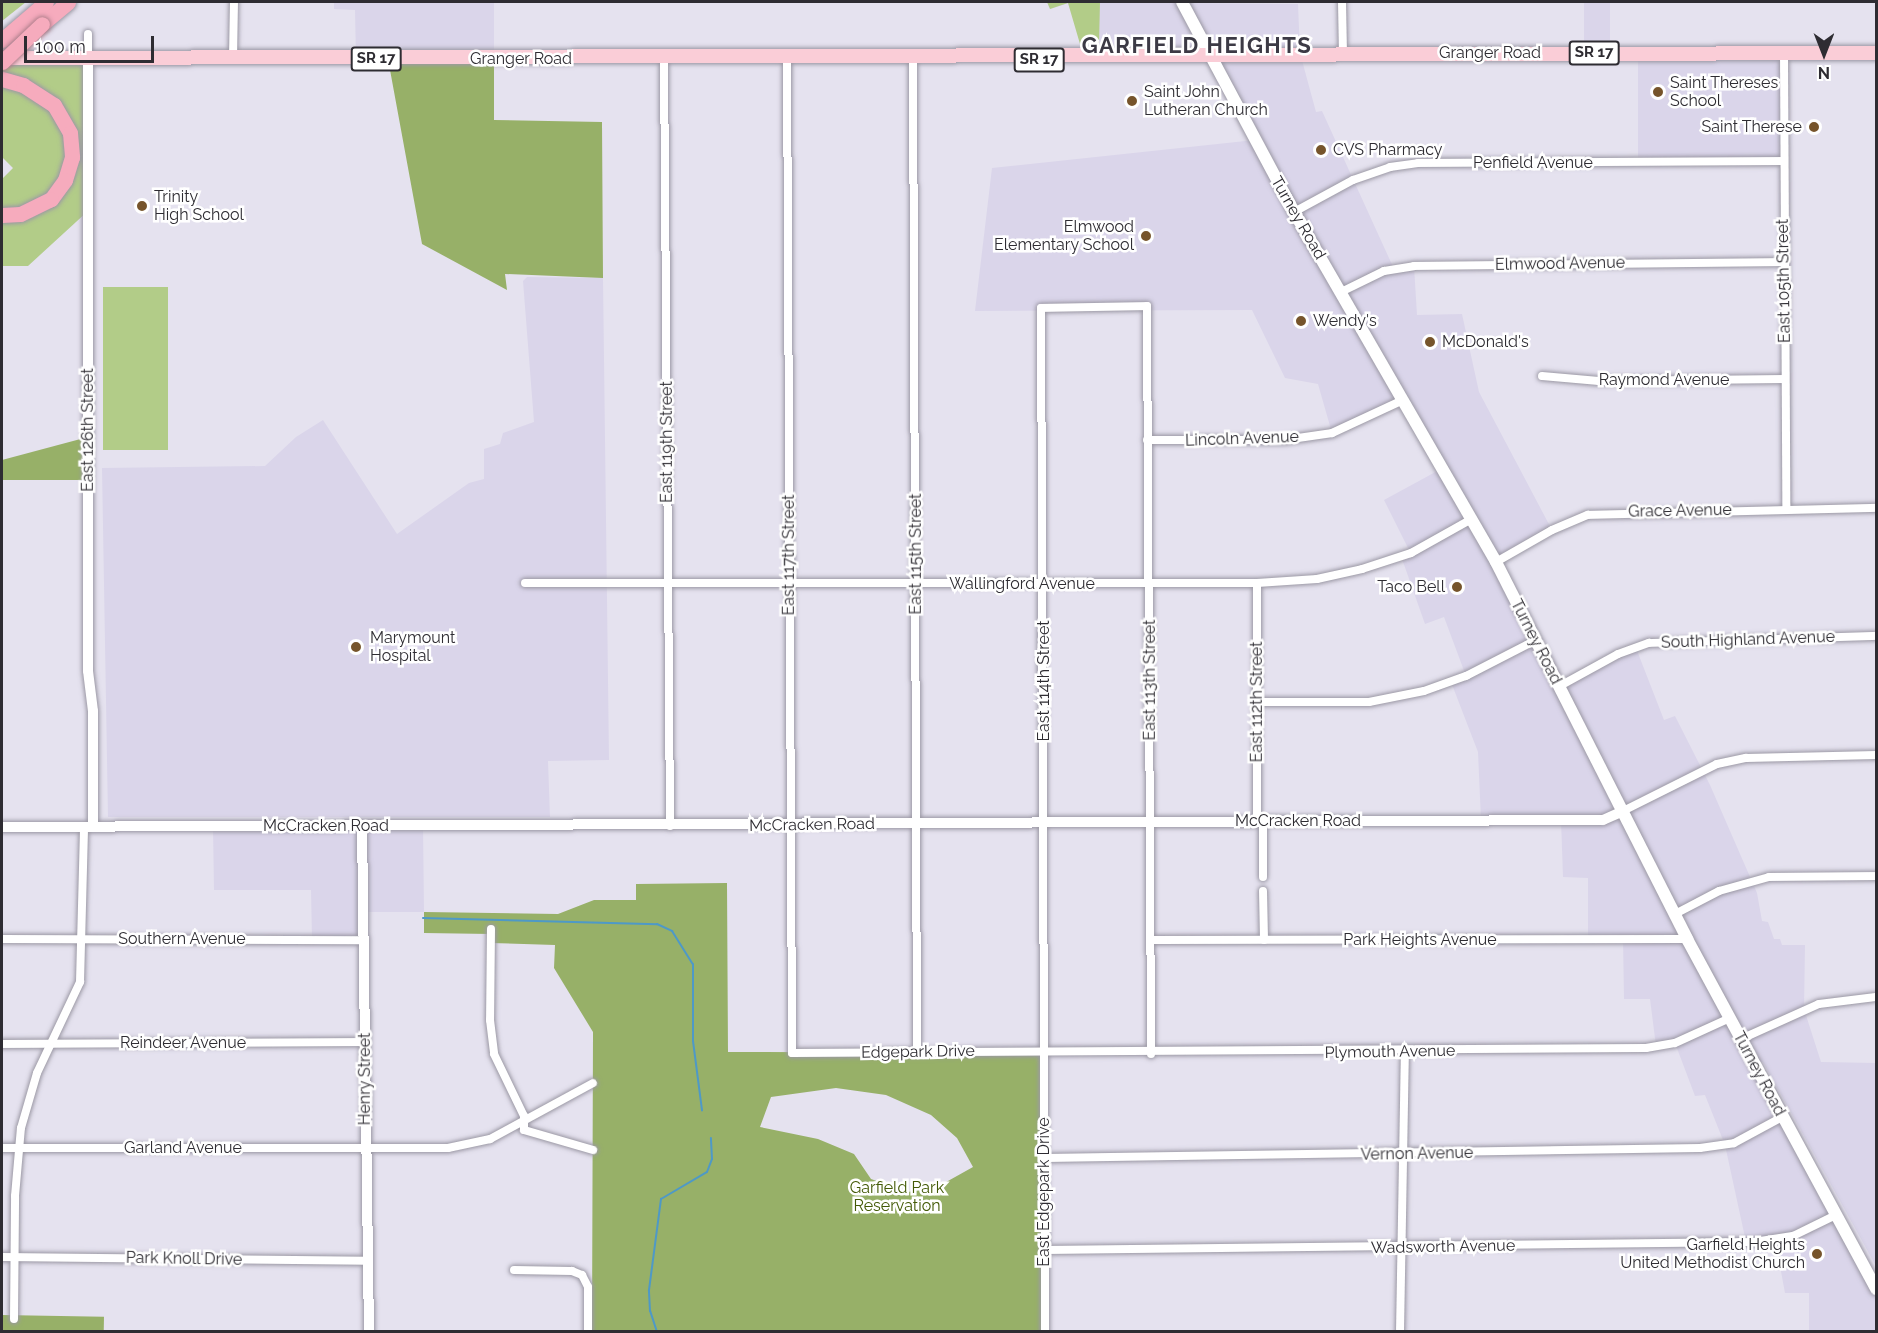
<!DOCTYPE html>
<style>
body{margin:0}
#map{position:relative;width:1878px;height:1333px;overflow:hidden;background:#e5e2ef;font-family:Raleway,sans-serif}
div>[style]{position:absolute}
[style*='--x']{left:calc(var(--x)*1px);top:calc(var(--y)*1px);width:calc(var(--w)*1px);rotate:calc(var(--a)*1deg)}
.built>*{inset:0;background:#dad5ea;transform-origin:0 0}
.green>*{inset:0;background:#b2cc88;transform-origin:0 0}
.forest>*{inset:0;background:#97b068;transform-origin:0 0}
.stream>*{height:2px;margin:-1px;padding:0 1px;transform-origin:1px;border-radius:1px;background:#4e99c7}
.roads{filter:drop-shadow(0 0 2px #9b98a4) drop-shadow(0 0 2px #9b98a4)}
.minor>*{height:8px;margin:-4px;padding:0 4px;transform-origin:4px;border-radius:4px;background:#fff}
.tertiary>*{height:10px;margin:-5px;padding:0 5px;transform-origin:5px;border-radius:5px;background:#fff}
.secondary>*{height:12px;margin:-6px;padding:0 6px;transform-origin:6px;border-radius:6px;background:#fff}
.primary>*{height:14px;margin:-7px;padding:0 7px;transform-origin:7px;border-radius:7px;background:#facdd7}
.motorway>*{height:15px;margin:-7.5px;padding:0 7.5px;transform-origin:7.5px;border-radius:7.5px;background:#f6abbd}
.bridges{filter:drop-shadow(0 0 2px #b07f8c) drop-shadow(0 0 2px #b07f8c)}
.motorway-bridge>*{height:15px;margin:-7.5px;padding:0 7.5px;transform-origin:7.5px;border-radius:7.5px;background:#f6abbd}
.dots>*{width:16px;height:16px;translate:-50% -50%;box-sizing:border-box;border:3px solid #fff;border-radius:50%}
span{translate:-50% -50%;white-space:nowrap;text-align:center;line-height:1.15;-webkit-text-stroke:5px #fff;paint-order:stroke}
.shield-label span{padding:2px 4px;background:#fff;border:2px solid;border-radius:4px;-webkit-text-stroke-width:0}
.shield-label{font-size:15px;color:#2e2c32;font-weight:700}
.street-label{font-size:16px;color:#2e2c32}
.poi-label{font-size:16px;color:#2e2c32}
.left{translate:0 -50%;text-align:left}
.right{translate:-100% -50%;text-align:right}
.park-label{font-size:16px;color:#435a06}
.district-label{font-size:22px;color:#3c3a45;font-weight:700;letter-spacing:1.5px}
.frame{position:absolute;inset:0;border:3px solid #2e2c32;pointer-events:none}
.north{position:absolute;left:1794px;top:24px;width:60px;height:60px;-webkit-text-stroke:4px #fff;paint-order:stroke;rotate:180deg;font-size:16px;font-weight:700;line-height:24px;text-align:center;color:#2e2c32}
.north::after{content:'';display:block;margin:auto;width:21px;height:27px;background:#2e2c32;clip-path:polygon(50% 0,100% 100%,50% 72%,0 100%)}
.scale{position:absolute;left:24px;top:36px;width:130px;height:27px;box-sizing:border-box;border:3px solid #2e2c32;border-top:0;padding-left:8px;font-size:18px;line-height:21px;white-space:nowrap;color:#2e2c32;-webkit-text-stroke:4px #fff;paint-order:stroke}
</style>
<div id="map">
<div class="built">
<i style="clip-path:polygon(334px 2px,494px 2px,494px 59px,356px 59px,355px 10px,334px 9px)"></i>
<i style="clip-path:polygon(1047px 2px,1298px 4px,1300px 53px,1316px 112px,1322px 111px,1394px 269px,1414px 266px,1417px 315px,1462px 314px,1479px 392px,1552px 530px,1496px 562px,1558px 686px,1636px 648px,1664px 720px,1675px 716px,1710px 785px,1757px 893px,1762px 921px,1768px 922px,1774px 939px,1780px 939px,1782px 945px,1805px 945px,1804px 1009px,1821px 1062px,1876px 1063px,1876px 1266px,1763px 1062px,1754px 1062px,1876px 1289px,1876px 1331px,1809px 1331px,1809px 1293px,1785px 1293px,1775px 1239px,1746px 1242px,1725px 1145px,1705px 1095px,1695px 1096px,1675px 1043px,1656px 1046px,1650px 999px,1624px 999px,1623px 939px,1588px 939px,1588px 878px,1563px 877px,1561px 820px,1481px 820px,1478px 752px,1451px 682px,1466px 676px,1444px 617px,1425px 624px,1401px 556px,1410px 552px,1384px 500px,1441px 469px,1401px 402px,1332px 433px,1318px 384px,1285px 378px,1252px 310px,975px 311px,992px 168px,1255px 140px,1210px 54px,1085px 53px,1068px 3px,1050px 9px)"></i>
<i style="left:1584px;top:2px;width:26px;height:51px"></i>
<i style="left:1638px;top:53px;width:146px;height:109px"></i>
<i style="clip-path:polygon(527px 277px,603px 278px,609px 760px,548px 761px,550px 817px,108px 817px,102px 468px,265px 466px,296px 437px,323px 420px,397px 534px,469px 483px,484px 479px,484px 449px,500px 444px,503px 433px,534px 422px,523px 281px)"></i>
<i style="clip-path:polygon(423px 826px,424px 912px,363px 912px,363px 940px,312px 939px,311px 890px,214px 890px,213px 827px)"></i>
</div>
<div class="green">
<i style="clip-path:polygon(2px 2px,26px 2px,2px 21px)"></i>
<i style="clip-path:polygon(1047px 2px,1100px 2px,1099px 44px,1080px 44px,1068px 3px,1050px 9px)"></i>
<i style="clip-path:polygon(88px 60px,88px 211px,28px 266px,2px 266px,2px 179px,13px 168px,2px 157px,2px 62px)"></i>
<i style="left:103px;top:287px;width:65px;height:163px"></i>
</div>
<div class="forest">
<i style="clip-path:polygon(388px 59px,494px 59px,494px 120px,602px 122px,603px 278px,505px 274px,507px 290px,422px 244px)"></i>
<i style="clip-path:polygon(88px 437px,88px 480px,2px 480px,2px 460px)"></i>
<i style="clip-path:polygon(evenodd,727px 883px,728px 1052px,1044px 1053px,1045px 1331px,592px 1331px,593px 1032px,554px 968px,555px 945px,491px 943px,491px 934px,424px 933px,424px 912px,558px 914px,594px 900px,636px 900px,636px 884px,727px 883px,836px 1088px,886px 1095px,931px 1115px,957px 1138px,973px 1167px,939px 1186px,908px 1192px,871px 1179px,854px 1154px,818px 1139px,760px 1127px,771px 1097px,836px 1088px)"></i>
<i style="left:2px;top:1315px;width:102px;height:17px;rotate:1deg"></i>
</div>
<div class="stream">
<i style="--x:423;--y:918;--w:234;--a:1.5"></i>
<i style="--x:657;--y:924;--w:17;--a:25"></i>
<i style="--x:672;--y:931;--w:39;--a:58"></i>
<i style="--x:693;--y:964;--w:77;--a:90"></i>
<i style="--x:693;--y:1041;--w:70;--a:82.6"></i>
<i style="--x:657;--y:1332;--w:22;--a:-108"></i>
<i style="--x:650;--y:1311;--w:21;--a:-93"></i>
<i style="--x:649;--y:1290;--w:92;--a:-82.5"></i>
<i style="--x:661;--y:1199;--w:53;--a:-30.4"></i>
<i style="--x:707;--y:1172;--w:14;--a:-69"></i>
<i style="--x:712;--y:1159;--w:21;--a:-93"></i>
</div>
<div class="roads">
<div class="minor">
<i style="--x:1342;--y:2;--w:51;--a:88.9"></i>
<i style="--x:1784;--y:54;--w:455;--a:89.7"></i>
<i style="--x:787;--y:56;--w:997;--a:89.71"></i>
<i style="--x:792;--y:1053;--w:854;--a:-0.34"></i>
<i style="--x:1646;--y:1048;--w:29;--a:-10"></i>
<i style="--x:1675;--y:1043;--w:60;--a:-24.4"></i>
<i style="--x:913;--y:56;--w:996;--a:89.77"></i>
<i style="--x:233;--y:58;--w:56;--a:-89"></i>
<i style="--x:664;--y:58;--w:768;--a:89.55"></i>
<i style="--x:88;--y:60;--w:26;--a:-90"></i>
<i style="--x:1294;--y:212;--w:67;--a:-28.5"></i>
<i style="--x:1353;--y:180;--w:39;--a:-19"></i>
<i style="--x:1390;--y:167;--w:28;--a:-8"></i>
<i style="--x:1418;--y:163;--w:366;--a:-0.3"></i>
<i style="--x:1341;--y:292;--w:48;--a:-26"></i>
<i style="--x:1384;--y:271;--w:30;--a:-9"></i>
<i style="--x:1414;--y:266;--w:370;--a:-0.6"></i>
<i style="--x:1542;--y:376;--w:57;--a:5"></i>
<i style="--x:1599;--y:381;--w:186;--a:-0.6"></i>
<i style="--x:1147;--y:440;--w:137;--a:0"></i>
<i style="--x:1284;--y:440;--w:49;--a:-8.3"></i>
<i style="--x:1332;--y:433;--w:76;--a:-24.9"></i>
<i style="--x:1496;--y:562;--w:64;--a:-29.7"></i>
<i style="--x:1552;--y:530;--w:39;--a:-23"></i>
<i style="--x:1588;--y:515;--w:288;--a:-1.4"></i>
<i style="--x:525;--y:583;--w:732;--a:0"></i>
<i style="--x:1257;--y:583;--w:60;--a:-3.8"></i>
<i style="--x:1317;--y:579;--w:46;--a:-12.5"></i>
<i style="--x:1362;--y:569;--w:52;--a:-18.1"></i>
<i style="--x:1411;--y:553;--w:68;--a:-29.2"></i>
<i style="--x:1257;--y:583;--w:238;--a:90"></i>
<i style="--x:1558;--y:687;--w:68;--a:-28.8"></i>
<i style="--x:1618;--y:654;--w:33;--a:-20"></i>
<i style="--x:1649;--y:643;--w:227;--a:-1.8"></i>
<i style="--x:1257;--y:702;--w:112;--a:0"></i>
<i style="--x:1369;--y:702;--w:56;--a:-11.3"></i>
<i style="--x:1424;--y:691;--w:45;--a:-19.7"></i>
<i style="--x:1466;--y:676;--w:76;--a:-27.2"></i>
<i style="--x:1621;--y:812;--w:107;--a:-26.6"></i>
<i style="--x:1717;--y:764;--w:30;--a:-12"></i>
<i style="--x:1746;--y:758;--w:130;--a:-1.3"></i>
<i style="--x:1263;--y:821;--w:56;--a:90"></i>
<i style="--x:1263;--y:891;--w:49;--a:88.8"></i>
<i style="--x:1675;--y:914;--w:50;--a:-27.6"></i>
<i style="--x:1719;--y:891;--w:52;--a:-15.6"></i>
<i style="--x:1769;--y:877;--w:107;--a:-0.5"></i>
<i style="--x:491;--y:929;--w:91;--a:90.6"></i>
<i style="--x:490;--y:1020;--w:34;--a:83"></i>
<i style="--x:494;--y:1054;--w:69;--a:64.2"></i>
<i style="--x:524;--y:1116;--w:14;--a:90"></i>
<i style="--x:524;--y:1130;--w:72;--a:16.2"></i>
<i style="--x:2;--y:939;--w:361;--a:0.2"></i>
<i style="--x:1153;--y:940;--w:534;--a:-0.11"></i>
<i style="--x:1741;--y:1039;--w:85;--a:-24.2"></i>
<i style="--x:1819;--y:1004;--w:57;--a:-7"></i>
<i style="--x:2;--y:1044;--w:363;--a:-0.3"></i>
<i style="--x:2;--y:1148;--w:446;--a:0"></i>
<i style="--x:448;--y:1148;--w:43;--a:-12.1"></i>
<i style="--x:490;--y:1139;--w:117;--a:-28.5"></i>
<i style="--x:1045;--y:1158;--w:655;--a:-0.87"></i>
<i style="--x:1700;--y:1148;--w:34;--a:-8"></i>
<i style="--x:1734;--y:1143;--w:55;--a:-28.4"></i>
<i style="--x:1044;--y:1250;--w:710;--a:-0.65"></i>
<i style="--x:1754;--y:1242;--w:39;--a:-9"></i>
<i style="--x:1793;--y:1236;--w:48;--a:-26"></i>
<i style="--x:2;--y:1257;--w:365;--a:0.6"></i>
<i style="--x:514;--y:1270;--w:58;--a:1"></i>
<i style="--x:572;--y:1271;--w:11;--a:22"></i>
<i style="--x:582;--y:1275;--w:13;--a:63"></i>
<i style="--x:588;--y:1287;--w:45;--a:90"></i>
<i style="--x:14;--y:1319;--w:123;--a:-89.5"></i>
<i style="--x:15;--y:1196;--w:68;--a:-85"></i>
<i style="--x:21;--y:1128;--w:57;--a:-73.8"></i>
<i style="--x:37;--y:1073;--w:101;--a:-64.7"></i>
<i style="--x:80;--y:982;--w:155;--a:-88.5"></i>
<i style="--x:1045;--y:1332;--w:1024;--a:-90.22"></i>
<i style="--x:1041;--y:308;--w:106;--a:-1.1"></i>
<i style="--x:1147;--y:306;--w:748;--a:89.69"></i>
<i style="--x:1400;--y:1332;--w:280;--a:-89"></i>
</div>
<div class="tertiary">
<i style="--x:88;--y:60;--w:611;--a:90"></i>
<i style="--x:88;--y:671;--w:40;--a:82.9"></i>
<i style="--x:93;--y:711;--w:116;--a:90"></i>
<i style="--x:362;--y:826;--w:506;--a:89.21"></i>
<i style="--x:2;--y:827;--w:1601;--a:-0.25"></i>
<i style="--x:1603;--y:820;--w:20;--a:-24"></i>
</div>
<div class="secondary">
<i style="--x:1182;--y:2;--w:238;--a:61.9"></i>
<i style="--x:1294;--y:212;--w:404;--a:60"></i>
<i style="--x:1496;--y:562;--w:423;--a:63.1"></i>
<i style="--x:1687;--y:939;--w:398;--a:61.6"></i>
</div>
<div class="primary">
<i style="--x:2;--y:58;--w:1874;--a:-0.15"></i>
</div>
<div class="motorway">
<i style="--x:42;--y:24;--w:34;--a:-40"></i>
<i style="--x:2;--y:40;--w:58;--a:-40.8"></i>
<i style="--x:2;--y:79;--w:22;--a:16"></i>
<i style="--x:23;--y:85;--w:37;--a:33"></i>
<i style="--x:54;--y:105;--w:32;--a:60"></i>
<i style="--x:70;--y:133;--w:24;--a:85"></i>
<i style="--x:72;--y:157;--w:24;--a:107"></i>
<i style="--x:65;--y:180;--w:24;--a:126"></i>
<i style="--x:51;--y:199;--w:34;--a:154"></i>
<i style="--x:20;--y:214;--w:18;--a:177"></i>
</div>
</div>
<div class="bridges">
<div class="motorway-bridge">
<i style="--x:2;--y:62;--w:55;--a:-43.5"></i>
</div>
</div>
<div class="dots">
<i style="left:1658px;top:92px;background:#76542b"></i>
<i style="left:1132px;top:101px;background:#76542b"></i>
<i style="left:1814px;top:127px;background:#76542b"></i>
<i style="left:1321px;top:150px;background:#76542b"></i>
<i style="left:142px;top:206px;background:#76542b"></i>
<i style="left:1146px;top:236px;background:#76542b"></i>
<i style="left:1301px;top:321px;background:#76542b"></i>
<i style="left:1430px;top:342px;background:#76542b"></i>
<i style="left:1457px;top:587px;background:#76542b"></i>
<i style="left:356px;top:647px;background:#76542b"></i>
<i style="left:1817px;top:1254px;background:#76542b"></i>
</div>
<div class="shield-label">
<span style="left:1594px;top:53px">SR 17</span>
<span style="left:376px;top:59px">SR 17</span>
<span style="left:1039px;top:60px">SR 17</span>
</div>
<div class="street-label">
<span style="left:1490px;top:53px">Granger Road</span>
<span style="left:521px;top:59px">Granger Road</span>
<span style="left:1533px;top:163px">Penfield Avenue</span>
<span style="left:1298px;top:218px;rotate:60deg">Turney Road</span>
<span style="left:1560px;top:264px;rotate:-1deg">Elmwood Avenue</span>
<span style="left:1784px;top:281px;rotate:-91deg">East 105th Street</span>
<span style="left:1664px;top:380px">Raymond Avenue</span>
<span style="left:88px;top:430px;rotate:-90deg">East 126th Street</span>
<span style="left:1242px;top:439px;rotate:-2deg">Lincoln Avenue</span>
<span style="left:667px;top:442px;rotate:-90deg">East 119th Street</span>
<span style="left:1680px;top:511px;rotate:-1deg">Grace Avenue</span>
<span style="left:916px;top:554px;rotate:-90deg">East 115th Street</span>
<span style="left:789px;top:555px;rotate:-90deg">East 117th Street</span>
<span style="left:1022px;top:584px">Wallingford Avenue</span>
<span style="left:1748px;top:640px;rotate:-2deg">South Highland Avenue</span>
<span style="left:1536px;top:642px;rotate:63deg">Turney Road</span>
<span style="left:1150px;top:680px;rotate:-90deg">East 113th Street</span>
<span style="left:1044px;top:681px;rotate:-90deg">East 114th Street</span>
<span style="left:1257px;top:702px;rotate:-90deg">East 112th Street</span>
<span style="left:1298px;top:821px">McCracken Road</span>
<span style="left:812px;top:825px;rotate:-1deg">McCracken Road</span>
<span style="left:326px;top:826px">McCracken Road</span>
<span style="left:182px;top:939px">Southern Avenue</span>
<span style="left:1420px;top:940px">Park Heights Avenue</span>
<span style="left:183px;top:1043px">Reindeer Avenue</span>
<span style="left:918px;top:1052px;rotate:-1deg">Edgepark Drive</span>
<span style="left:1390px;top:1052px;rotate:-1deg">Plymouth Avenue</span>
<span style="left:1759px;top:1074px;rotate:62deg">Turney Road</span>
<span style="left:365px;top:1079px;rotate:-90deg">Henry Street</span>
<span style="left:183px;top:1148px">Garland Avenue</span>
<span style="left:1417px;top:1154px;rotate:-1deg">Vernon Avenue</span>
<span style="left:1044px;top:1192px;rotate:-90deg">East Edgepark Drive</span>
<span style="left:1443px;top:1247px;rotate:-1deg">Wadsworth Avenue</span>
<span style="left:184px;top:1259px;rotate:1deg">Park Knoll Drive</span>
</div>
<div class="poi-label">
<span class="left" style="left:1670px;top:92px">Saint Thereses<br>School</span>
<span class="left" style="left:1144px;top:101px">Saint John<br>Lutheran Church</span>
<span class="right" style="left:1802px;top:127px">Saint Therese</span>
<span class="left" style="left:1333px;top:150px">CVS Pharmacy</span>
<span class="left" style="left:154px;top:206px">Trinity<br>High School</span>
<span class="right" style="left:1134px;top:236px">Elmwood<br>Elementary School</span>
<span class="left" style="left:1313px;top:321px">Wendy's</span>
<span class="left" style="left:1442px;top:342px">McDonald's</span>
<span class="right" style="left:1445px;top:587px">Taco Bell</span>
<span class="left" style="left:370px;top:647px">Marymount<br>Hospital</span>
<span class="right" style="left:1805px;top:1254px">Garfield Heights<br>United Methodist Church</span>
</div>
<div class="park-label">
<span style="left:897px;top:1197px">Garfield Park<br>Reservation</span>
</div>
<div class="district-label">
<span style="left:1197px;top:46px">GARFIELD HEIGHTS</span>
</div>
<div class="frame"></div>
<div class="north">N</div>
<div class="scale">100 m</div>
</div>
